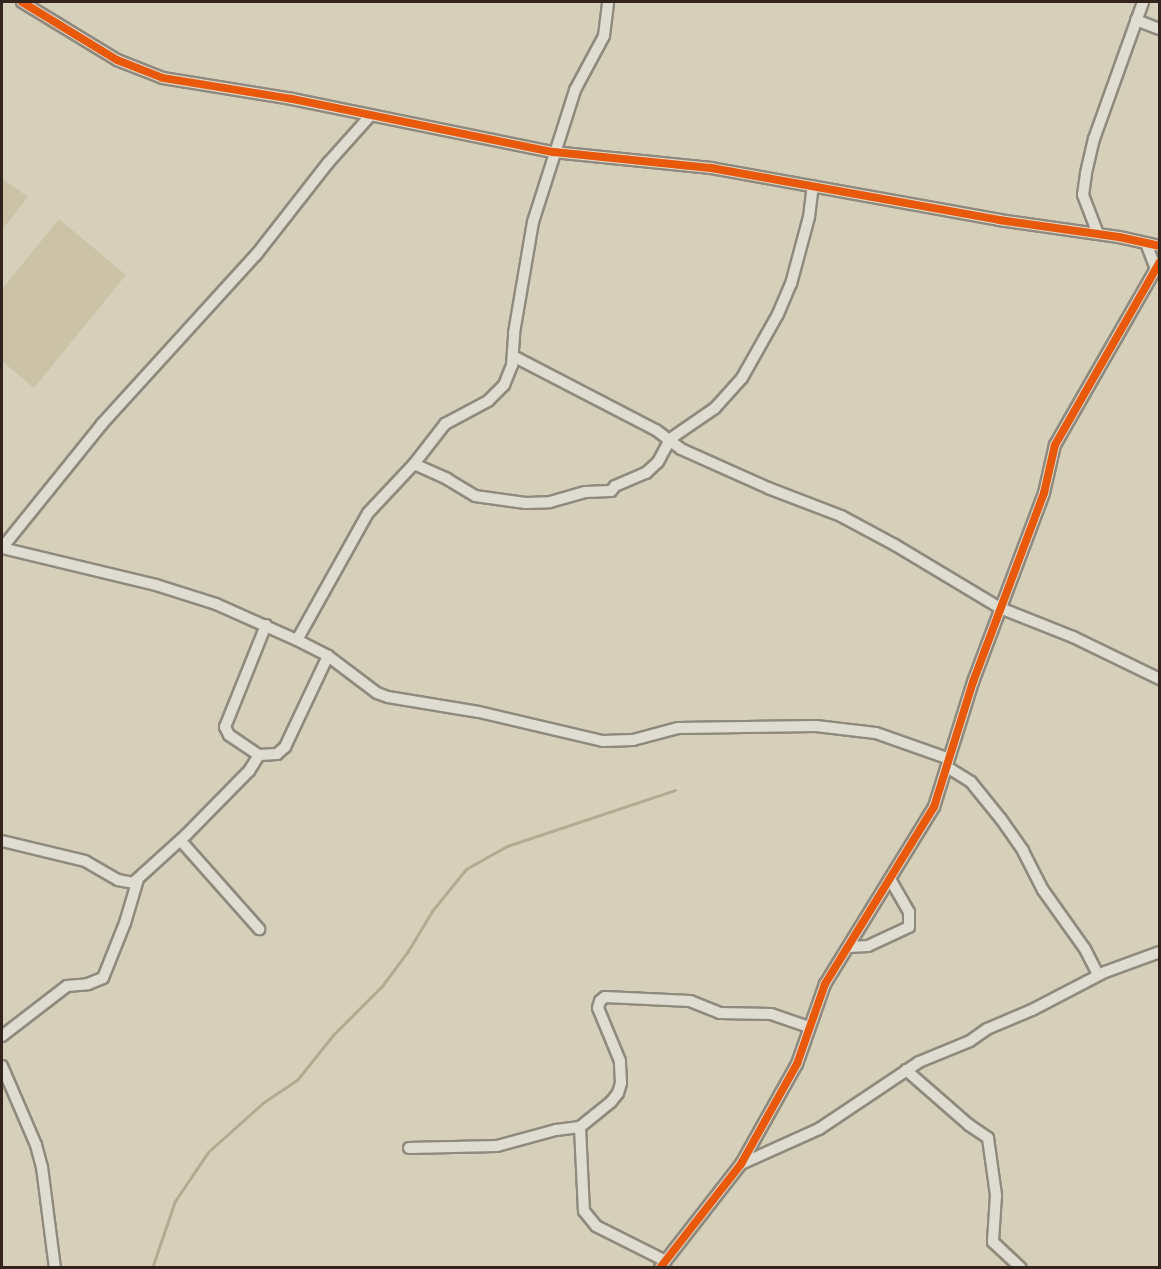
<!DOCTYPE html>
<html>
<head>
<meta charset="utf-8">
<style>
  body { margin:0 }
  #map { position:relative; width:1161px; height:1269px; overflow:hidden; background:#d6d0bb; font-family:"Gentium Book Plus",serif }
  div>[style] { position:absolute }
  .green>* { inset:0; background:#ccc3a7 }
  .stream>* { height:3px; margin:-1.5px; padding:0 1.5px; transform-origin:1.5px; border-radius:1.5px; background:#b4aa90 }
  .roads { filter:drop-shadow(2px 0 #8f8a7d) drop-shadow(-2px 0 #8f8a7d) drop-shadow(0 2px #8f8a7d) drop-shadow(0 -2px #8f8a7d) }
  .street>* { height:10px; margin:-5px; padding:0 5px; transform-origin:5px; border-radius:5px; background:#dfdcd2 }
  .cycleway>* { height:8px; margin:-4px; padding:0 4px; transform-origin:4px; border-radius:4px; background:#e8590c }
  span { translate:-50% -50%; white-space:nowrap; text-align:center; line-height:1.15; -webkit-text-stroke:4.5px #ece4cb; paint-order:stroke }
  .frame { position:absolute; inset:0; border:3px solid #32241d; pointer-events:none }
</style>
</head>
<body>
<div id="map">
  <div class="green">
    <i style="clip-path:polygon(2px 178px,28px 197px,2px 230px)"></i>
    <i style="clip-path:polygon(59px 219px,126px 275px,34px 388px,2px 361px,2px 289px)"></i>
  </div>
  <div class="stream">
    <i style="left:152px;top:1268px;width:71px;rotate:-71.1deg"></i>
    <i style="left:175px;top:1201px;width:59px;rotate:-56deg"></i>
    <i style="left:208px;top:1152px;width:75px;rotate:-41.8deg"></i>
    <i style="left:264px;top:1102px;width:40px;rotate:-34deg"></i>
    <i style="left:297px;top:1080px;width:58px;rotate:-51.3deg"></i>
    <i style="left:333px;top:1035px;width:69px;rotate:-45deg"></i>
    <i style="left:382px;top:986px;width:44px;rotate:-53.4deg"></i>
    <i style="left:408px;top:951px;width:47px;rotate:-59deg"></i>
    <i style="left:432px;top:911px;width:54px;rotate:-51deg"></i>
    <i style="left:466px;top:869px;width:47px;rotate:-29.3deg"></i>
    <i style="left:507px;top:846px;width:177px;rotate:-18.4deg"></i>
  </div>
  <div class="roads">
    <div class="street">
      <i style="left:22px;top:2px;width:111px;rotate:31.4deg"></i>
      <i style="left:117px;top:60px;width:49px;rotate:21.4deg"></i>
      <i style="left:163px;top:78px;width:131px;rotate:9.2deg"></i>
      <i style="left:292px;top:99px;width:266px;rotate:11.5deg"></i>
      <i style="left:553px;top:152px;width:159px;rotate:5.8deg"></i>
      <i style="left:711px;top:168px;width:293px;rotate:10.2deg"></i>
      <i style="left:999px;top:220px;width:121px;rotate:8.1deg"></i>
      <i style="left:1119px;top:237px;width:42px;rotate:12.4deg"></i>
      <i style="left:1136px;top:20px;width:26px;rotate:21deg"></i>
      <i style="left:1098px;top:234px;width:42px;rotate:-111deg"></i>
      <i style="left:1083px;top:195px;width:22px;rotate:-82deg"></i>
      <i style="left:1086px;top:173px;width:35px;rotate:-77deg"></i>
      <i style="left:1094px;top:139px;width:145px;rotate:-70.3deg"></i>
      <i style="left:1146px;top:243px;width:25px;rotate:69deg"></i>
      <i style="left:513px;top:356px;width:161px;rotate:27.4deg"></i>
      <i style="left:656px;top:430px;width:31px;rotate:37deg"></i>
      <i style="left:681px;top:449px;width:95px;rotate:24.1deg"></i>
      <i style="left:768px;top:488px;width:78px;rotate:21deg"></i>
      <i style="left:841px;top:516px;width:61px;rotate:28.2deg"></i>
      <i style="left:895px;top:545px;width:122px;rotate:31deg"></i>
      <i style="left:1000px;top:608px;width:79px;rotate:21.7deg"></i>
      <i style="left:1073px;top:637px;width:97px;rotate:25.8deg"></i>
      <i style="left:414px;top:464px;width:36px;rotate:24deg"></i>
      <i style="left:447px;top:479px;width:33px;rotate:31deg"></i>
      <i style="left:475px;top:496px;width:51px;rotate:7.8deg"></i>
      <i style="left:526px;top:503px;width:24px;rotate:-2deg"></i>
      <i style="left:550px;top:502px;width:36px;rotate:-16deg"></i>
      <i style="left:585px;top:492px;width:26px;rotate:-2deg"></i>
      <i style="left:611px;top:491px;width:6px;rotate:-51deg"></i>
      <i style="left:615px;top:486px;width:34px;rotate:-23deg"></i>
      <i style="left:646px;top:473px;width:16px;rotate:-43deg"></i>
      <i style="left:658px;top:462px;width:26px;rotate:-62deg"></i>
      <i style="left:670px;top:439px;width:55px;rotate:-34.6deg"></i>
      <i style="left:715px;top:408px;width:40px;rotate:-48deg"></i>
      <i style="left:742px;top:378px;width:73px;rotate:-60.6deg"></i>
      <i style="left:778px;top:314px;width:33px;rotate:-67deg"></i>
      <i style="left:791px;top:284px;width:69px;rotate:-75deg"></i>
      <i style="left:809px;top:217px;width:31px;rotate:-83deg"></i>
      <i style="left:2px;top:548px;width:158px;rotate:13.5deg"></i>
      <i style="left:156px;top:585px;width:63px;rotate:17.6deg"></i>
      <i style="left:216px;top:604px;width:89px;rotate:24deg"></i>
      <i style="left:297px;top:640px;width:35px;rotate:27deg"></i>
      <i style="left:328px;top:656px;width:61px;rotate:37.1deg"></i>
      <i style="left:377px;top:693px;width:12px;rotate:20deg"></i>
      <i style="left:388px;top:697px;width:92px;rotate:9.4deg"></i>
      <i style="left:479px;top:712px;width:127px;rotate:13.2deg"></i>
      <i style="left:603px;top:741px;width:30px;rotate:-2deg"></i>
      <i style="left:633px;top:740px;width:47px;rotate:-14.9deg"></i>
      <i style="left:678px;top:728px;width:138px;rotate:-0.8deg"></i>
      <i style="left:816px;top:726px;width:60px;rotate:6.7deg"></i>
      <i style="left:876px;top:733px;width:75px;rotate:19.4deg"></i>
      <i style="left:2px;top:548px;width:159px;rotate:-51.1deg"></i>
      <i style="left:102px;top:424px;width:229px;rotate:-47.7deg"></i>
      <i style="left:256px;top:255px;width:117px;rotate:-52deg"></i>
      <i style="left:328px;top:163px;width:63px;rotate:-48.2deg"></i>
      <i style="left:266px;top:625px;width:110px;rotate:111.9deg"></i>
      <i style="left:225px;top:727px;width:9px;rotate:63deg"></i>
      <i style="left:229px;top:735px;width:36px;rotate:34deg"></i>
      <i style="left:259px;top:755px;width:18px;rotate:-3deg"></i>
      <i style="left:277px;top:754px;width:11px;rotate:-41deg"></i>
      <i style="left:285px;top:747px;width:101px;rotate:-64.7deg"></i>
      <i style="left:297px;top:640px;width:145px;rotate:-60.8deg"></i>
      <i style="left:368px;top:513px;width:67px;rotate:-46.8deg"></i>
      <i style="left:414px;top:464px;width:51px;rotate:-52.2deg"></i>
      <i style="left:445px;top:424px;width:49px;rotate:-28.1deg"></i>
      <i style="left:488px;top:401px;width:23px;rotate:-45deg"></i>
      <i style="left:504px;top:385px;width:22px;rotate:-68deg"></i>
      <i style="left:512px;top:365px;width:32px;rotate:-86deg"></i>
      <i style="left:514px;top:333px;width:113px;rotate:-80.3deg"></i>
      <i style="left:533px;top:222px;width:139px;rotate:-72.3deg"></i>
      <i style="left:575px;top:90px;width:61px;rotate:-61.8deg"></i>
      <i style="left:604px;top:36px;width:34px;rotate:-83deg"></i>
      <i style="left:947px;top:767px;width:28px;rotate:32deg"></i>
      <i style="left:971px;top:782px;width:48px;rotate:51deg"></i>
      <i style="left:1001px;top:819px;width:39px;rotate:55deg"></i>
      <i style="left:1023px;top:851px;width:44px;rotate:62.9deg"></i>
      <i style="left:1043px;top:890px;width:72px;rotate:54.6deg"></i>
      <i style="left:1085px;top:949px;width:29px;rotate:63deg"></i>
      <i style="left:2px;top:841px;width:85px;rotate:13.5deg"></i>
      <i style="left:85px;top:861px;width:38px;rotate:30deg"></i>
      <i style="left:118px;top:880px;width:15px;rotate:11deg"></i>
      <i style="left:133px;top:883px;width:72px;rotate:-42.2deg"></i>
      <i style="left:186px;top:835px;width:90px;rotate:-45.5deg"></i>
      <i style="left:249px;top:771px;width:19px;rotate:-58deg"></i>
      <i style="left:181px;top:841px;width:118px;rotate:48.4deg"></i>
      <i style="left:849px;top:947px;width:19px;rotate:-3deg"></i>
      <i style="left:868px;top:946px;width:45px;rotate:-24.9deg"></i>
      <i style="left:909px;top:927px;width:15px;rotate:-90deg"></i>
      <i style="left:909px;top:912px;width:38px;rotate:-120deg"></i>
      <i style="left:2px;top:1036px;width:82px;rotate:-37.6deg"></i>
      <i style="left:67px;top:986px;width:21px;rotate:-5deg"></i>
      <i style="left:88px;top:984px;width:16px;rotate:-22deg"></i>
      <i style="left:103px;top:978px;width:59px;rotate:-68.2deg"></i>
      <i style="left:125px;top:923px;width:46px;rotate:-73.5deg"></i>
      <i style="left:2px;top:1066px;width:86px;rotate:66.7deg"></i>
      <i style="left:36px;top:1145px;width:23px;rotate:75deg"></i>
      <i style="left:42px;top:1167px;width:102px;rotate:82.7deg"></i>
      <i style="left:906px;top:1070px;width:84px;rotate:41.1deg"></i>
      <i style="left:969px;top:1125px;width:23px;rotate:34deg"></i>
      <i style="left:988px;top:1138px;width:58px;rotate:82deg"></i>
      <i style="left:996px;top:1195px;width:47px;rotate:93.7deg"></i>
      <i style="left:993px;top:1242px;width:38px;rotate:43deg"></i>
      <i style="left:580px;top:1127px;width:84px;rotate:87.3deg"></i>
      <i style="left:584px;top:1211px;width:19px;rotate:51deg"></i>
      <i style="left:596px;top:1226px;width:78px;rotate:26.6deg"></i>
      <i style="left:409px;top:1148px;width:88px;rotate:-1.3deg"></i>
      <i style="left:497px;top:1146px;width:61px;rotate:-15.2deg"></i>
      <i style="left:556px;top:1130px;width:24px;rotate:-7deg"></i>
      <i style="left:580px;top:1127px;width:40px;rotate:-39deg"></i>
      <i style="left:611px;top:1102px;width:11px;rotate:-52deg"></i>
      <i style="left:618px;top:1093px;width:10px;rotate:-73deg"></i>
      <i style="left:621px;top:1083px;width:22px;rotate:-93deg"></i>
      <i style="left:620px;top:1061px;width:57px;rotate:-112.5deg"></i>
      <i style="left:598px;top:1008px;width:7px;rotate:-74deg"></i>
      <i style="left:600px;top:1001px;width:6px;rotate:-39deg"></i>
      <i style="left:605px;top:997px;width:85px;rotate:2.7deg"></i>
      <i style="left:690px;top:1001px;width:32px;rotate:22deg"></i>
      <i style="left:720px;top:1013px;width:51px;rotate:1.1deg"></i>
      <i style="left:771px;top:1014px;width:40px;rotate:18.9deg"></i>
      <i style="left:741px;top:1164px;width:85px;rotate:-24.2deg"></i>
      <i style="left:819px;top:1129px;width:120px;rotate:-33.8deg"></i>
      <i style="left:919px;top:1062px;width:55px;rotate:-22.4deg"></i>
      <i style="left:970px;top:1041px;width:21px;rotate:-35deg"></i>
      <i style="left:987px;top:1029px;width:49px;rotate:-22.9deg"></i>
      <i style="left:1032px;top:1010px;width:82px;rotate:-27.5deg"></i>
      <i style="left:1105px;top:972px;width:59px;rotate:-20deg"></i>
      <i style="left:660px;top:1268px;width:132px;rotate:-52.1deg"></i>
      <i style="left:741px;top:1164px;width:115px;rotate:-60.8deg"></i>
      <i style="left:797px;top:1064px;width:85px;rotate:-70.7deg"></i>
      <i style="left:825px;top:984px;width:208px;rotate:-58.4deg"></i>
      <i style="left:934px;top:807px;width:131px;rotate:-72.7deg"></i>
      <i style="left:973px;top:682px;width:202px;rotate:-69.4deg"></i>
      <i style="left:1044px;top:493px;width:49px;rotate:-77.1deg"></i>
      <i style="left:1055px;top:445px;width:211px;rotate:-60.2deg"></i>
    </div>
  </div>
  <div class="cycleway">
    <i style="left:22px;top:2px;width:111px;rotate:31.4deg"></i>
    <i style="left:117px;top:60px;width:49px;rotate:21.4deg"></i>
    <i style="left:163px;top:78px;width:131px;rotate:9.2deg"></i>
    <i style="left:292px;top:99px;width:266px;rotate:11.5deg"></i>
    <i style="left:553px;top:152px;width:159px;rotate:5.8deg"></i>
    <i style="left:711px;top:168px;width:293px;rotate:10.2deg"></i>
    <i style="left:999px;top:220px;width:121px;rotate:8.1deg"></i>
    <i style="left:1119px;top:237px;width:42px;rotate:12.4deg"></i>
    <i style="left:660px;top:1268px;width:132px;rotate:-52.1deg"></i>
    <i style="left:741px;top:1164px;width:115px;rotate:-60.8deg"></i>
    <i style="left:797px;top:1064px;width:85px;rotate:-70.7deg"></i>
    <i style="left:825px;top:984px;width:208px;rotate:-58.4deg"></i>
    <i style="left:934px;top:807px;width:131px;rotate:-72.7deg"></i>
    <i style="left:973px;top:682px;width:202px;rotate:-69.4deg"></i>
    <i style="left:1044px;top:493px;width:49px;rotate:-77.1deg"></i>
    <i style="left:1055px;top:445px;width:211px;rotate:-60.2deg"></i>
  </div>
  <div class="frame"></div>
</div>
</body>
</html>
